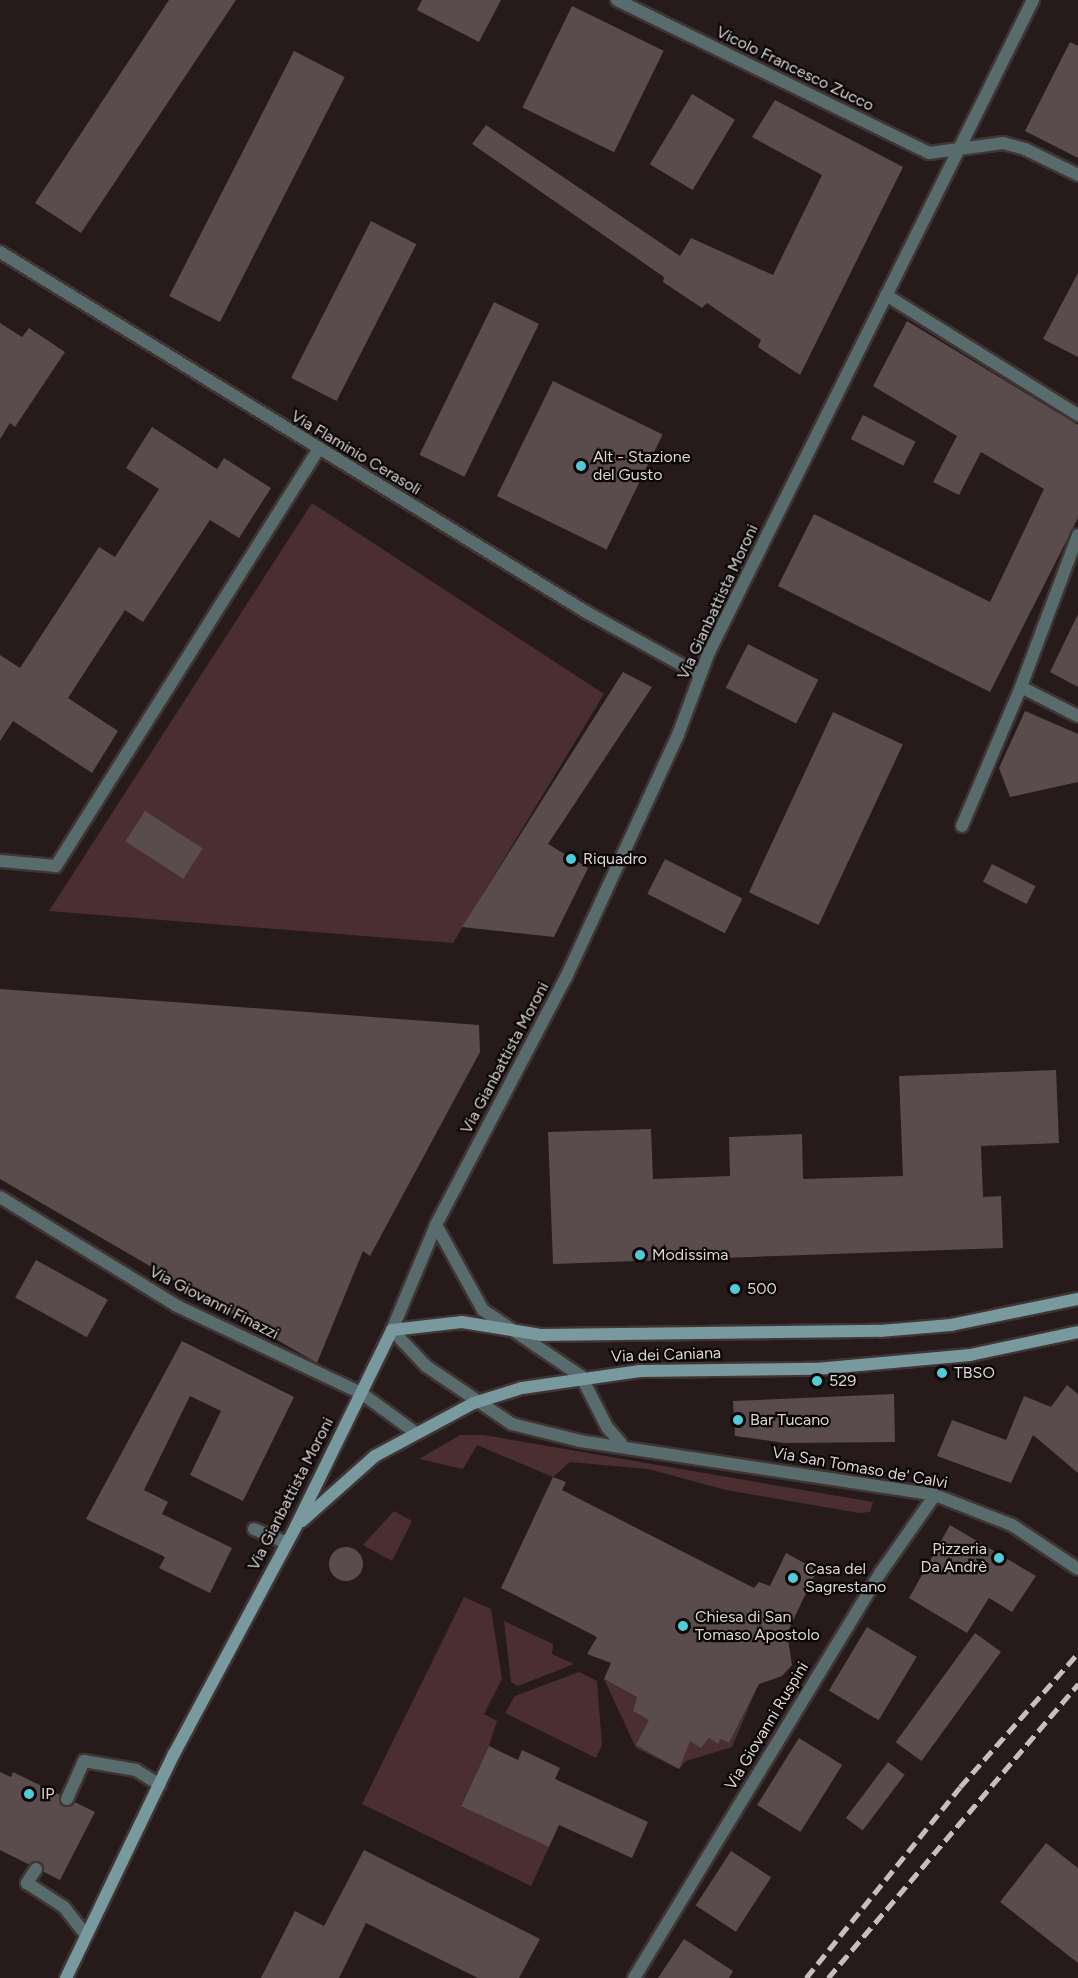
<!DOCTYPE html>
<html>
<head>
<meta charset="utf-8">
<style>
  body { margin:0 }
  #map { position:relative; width:1078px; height:1978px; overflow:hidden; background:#261a1b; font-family:Figtree,sans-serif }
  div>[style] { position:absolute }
  .green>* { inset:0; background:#4b2f30 }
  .building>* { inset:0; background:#5a4c4c; transform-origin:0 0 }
  .round { border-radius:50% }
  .roads { filter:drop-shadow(2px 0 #403435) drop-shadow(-2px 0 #403435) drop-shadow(0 2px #403435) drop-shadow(0 -2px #403435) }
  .lane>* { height:12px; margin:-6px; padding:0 6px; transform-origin:6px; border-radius:6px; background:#586c6e }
  .street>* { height:12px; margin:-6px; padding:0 6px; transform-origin:6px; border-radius:6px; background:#586c6e }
  .secondary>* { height:12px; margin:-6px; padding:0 6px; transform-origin:6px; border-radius:6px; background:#78999d }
  .rail>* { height:4.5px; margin-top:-2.25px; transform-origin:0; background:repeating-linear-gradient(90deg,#c7bfbf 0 12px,transparent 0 18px) }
  .dots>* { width:16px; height:16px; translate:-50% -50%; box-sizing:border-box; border:3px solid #0b0707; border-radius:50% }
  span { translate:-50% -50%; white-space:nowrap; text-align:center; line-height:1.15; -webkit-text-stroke:4.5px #0b0707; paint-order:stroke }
  .street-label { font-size:16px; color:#ded6d6 }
  .poi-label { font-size:16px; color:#ded6d6 }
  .left { translate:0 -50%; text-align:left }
  .right { translate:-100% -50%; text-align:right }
</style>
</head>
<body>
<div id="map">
  <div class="green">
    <i style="clip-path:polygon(312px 503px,604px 694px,453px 943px,49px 911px)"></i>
    <i style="clip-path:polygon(460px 1435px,484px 1435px,873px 1502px,870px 1512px,859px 1513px,726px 1490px,648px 1469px,570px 1462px,553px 1477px,477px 1445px,463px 1469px,419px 1459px)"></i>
    <i style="clip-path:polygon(394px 1511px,412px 1521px,392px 1561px,363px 1545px)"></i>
    <i style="clip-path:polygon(464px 1597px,491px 1609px,502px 1679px,484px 1714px,497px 1721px,489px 1746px,461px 1805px,549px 1847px,531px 1886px,362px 1804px)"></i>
    <i style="clip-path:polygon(504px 1621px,553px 1644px,552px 1654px,574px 1664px,518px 1686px,511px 1682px)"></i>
    <i style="clip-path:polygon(579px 1672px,597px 1681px,602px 1745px,596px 1758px,505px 1713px,515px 1696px)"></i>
    <i style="clip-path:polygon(604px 1679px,637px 1697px,633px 1711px,701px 1747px,709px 1738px,718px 1744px,721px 1739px,729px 1743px,756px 1690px,732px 1747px,686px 1761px,679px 1769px,636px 1748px)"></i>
  </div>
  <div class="building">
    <i style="clip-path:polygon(169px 0,236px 0,81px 233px,35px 203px)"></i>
    <i style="clip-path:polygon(422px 0,501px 0,479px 42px,417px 10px)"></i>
    <i style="left:572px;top:6px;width:102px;height:113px;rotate:26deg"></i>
    <i style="clip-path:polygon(1070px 42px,1078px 46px,1078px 158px,1025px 131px)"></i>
    <i style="left:294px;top:51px;width:57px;height:275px;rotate:27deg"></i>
    <i style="left:692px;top:94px;width:50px;height:82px;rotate:31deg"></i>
    <i style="clip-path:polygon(775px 100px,903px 167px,800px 375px,758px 347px,761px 340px,707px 303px,702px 308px,663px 282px,664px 277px,472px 144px,486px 125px,680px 256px,691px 238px,773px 275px,822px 175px,752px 137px)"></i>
    <i style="left:371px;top:221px;width:51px;height:176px;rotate:27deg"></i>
    <i style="clip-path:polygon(1078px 273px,1078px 357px,1043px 339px)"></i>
    <i style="left:494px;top:302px;width:50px;height:170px;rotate:26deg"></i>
    <i style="clip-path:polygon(907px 321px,1078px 425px,1078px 518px,990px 692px,778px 586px,814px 514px,990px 602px,1044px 489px,981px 452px,959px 495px,933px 482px,957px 436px,873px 386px)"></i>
    <i style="clip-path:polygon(0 323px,22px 337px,29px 328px,65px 352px,15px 427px,10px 423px,0 439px)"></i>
    <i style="left:553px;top:381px;width:122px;height:128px;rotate:26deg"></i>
    <i style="left:863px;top:415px;width:59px;height:27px;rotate:27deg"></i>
    <i style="clip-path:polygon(152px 427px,217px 469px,224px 458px,271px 488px,239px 538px,210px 520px,143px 622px,125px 610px,68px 698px,118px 731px,92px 773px,13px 721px,0 741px,0 655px,20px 668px,99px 547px,115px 557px,159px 489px,126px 468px)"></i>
    <i style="clip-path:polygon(1078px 614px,1078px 687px,1050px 672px)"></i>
    <i style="left:748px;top:644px;width:79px;height:49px;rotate:27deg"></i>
    <i style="clip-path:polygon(623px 672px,652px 687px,548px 844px,588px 868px,554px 937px,462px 927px)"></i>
    <i style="clip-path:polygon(1025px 711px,1078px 734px,1078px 782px,1010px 797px,999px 768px)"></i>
    <i style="left:833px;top:712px;width:77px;height:199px;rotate:25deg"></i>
    <i style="left:145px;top:811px;width:69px;height:36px;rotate:33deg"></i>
    <i style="left:665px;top:859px;width:87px;height:39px;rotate:27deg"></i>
    <i style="left:992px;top:864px;width:49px;height:20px;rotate:27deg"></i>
    <i style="clip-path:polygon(0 989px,479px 1025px,480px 1052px,370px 1256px,363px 1251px,317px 1363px,0 1179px)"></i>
    <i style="clip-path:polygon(1056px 1070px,1059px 1143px,981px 1146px,983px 1197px,1001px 1196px,1003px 1248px,553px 1264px,548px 1132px,651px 1129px,653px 1179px,730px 1176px,729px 1137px,802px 1134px,803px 1179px,903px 1176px,899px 1076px)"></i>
    <i style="left:36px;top:1260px;width:82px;height:43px;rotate:29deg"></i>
    <i style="clip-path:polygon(182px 1341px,294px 1397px,243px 1501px,190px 1475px,221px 1411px,190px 1396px,144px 1490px,168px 1502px,162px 1514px,232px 1548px,210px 1593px,159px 1568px,165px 1557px,86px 1519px)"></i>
    <i style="clip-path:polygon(1067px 1385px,1078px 1394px,1078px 1473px,1033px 1435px,1011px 1483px,937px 1456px,952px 1420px,1006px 1440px,1024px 1396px,1051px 1407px)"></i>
    <i style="clip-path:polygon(894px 1394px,895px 1442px,785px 1443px,735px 1436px,733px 1401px)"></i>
    <i style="clip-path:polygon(553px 1477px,566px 1482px,562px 1490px,754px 1588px,759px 1582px,770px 1586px,786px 1553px,817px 1570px,787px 1633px,792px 1665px,782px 1676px,759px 1684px,729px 1743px,721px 1739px,718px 1744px,709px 1738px,701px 1748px,690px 1741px,679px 1769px,636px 1745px,649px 1720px,633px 1711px,637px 1697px,604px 1679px,611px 1663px,587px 1654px,597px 1637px,501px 1588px)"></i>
    <i style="clip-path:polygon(950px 1525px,1036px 1576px,1012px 1612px,989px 1598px,967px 1633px,909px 1598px)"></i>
    <i class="round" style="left:329px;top:1547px;width:34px;height:34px"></i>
    <i style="left:867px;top:1627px;width:58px;height:74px;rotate:31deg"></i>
    <i style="left:975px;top:1633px;width:32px;height:135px;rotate:36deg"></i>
    <i style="left:799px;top:1738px;width:51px;height:79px;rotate:32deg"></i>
    <i style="clip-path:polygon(489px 1746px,518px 1760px,522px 1750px,560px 1768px,555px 1779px,648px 1822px,632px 1858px,559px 1825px,549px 1847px,461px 1806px)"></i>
    <i style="left:888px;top:1762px;width:21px;height:70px;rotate:37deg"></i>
    <i style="clip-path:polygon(0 1772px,11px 1777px,13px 1772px,95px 1812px,60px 1880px,0 1850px)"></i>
    <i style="clip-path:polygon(1046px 1843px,1078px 1868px,1078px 1963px,1000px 1902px)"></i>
    <i style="clip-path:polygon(364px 1850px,540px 1939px,519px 1978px,478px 1978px,366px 1923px,339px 1978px,261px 1978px,295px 1911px,324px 1926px)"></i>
    <i style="left:731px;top:1851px;width:48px;height:65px;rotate:33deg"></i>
    <i style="clip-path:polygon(684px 1939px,733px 1971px,729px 1978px,658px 1978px)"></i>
  </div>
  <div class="roads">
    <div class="lane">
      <i style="left:0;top:861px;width:56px;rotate:5.1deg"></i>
      <i style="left:56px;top:866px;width:492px;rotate:-57.8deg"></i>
      <i style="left:67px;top:1799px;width:42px;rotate:-65.9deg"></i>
      <i style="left:84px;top:1761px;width:53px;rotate:9.8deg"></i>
      <i style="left:136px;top:1770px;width:28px;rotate:32deg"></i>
      <i style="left:36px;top:1869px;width:17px;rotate:123deg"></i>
      <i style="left:27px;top:1883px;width:44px;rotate:33deg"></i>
      <i style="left:64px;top:1907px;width:36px;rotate:52deg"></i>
    </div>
    <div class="street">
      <i style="left:617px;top:0;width:347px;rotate:26.1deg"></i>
      <i style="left:929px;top:153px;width:75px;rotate:-7.7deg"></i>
      <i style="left:1003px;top:143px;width:23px;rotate:15deg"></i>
      <i style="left:1025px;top:149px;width:59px;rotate:26.1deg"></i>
      <i style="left:1033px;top:0;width:728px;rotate:116.42deg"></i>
      <i style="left:709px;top:652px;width:89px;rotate:110.5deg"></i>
      <i style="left:678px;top:735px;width:267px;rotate:114.8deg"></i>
      <i style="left:566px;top:977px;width:280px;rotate:117.7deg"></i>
      <i style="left:436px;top:1225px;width:114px;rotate:112.7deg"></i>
      <i style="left:392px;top:1330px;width:50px;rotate:46.6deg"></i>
      <i style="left:426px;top:1366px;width:104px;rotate:34deg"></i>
      <i style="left:512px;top:1424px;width:70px;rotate:14deg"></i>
      <i style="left:580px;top:1441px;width:359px;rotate:8.6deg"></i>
      <i style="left:935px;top:1495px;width:83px;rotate:21.3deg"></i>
      <i style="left:1012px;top:1525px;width:79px;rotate:33.7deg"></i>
      <i style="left:0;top:252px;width:688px;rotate:31.56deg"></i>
      <i style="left:586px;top:612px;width:130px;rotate:28.9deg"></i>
      <i style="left:886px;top:295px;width:226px;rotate:32deg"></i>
      <i style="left:1078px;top:535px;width:162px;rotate:110.6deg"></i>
      <i style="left:1021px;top:687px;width:64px;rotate:27deg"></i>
      <i style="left:962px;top:826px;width:151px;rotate:-67deg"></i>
      <i style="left:0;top:1197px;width:208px;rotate:31.6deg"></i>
      <i style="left:177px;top:1306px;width:204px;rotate:25.3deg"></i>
      <i style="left:361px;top:1393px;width:68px;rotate:36deg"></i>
      <i style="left:436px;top:1225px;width:97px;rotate:61.1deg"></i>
      <i style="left:483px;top:1310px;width:118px;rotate:34deg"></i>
      <i style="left:581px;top:1376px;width:57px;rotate:63deg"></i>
      <i style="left:607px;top:1427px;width:21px;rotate:49deg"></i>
      <i style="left:254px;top:1529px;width:33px;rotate:23deg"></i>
      <i style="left:634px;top:1978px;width:475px;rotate:-58.7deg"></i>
      <i style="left:881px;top:1572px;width:94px;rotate:-55deg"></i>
    </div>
    <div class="secondary">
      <i style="left:302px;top:1521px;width:98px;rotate:-41.7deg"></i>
      <i style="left:375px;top:1456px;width:112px;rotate:-28.2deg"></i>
      <i style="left:474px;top:1403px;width:50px;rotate:-17.4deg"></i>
      <i style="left:522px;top:1388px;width:119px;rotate:-8.2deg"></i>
      <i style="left:640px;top:1371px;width:176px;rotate:-0.7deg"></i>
      <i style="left:816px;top:1369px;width:155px;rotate:-5.2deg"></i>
      <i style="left:970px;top:1355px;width:110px;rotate:-12deg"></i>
      <i style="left:66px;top:1978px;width:249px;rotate:-64.3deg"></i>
      <i style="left:174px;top:1754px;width:259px;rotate:-61.8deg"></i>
      <i style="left:296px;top:1526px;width:218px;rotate:-63.9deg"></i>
      <i style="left:392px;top:1330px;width:70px;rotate:-6.5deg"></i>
      <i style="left:462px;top:1322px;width:80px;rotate:9.3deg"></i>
      <i style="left:541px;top:1335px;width:339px;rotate:-0.7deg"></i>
      <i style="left:880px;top:1331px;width:71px;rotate:-4.8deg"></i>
      <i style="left:951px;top:1325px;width:130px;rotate:-11.6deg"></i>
    </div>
  </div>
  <div class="rail">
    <i style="left:806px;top:1978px;width:245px;rotate:-51.1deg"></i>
    <i style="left:960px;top:1787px;width:179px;rotate:-48.6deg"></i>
    <i style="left:828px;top:1978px;width:386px;rotate:-49.6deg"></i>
  </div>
  <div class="dots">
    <i style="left:581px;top:466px;background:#52cbd8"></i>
    <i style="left:571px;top:859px;background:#52cbd8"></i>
    <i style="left:640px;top:1255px;background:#52cbd8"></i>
    <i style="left:735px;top:1289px;background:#52cbd8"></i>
    <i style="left:942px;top:1373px;background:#52cbd8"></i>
    <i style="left:817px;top:1381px;background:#52cbd8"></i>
    <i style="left:738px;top:1420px;background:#52cbd8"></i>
    <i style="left:999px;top:1558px;background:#52cbd8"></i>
    <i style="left:793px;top:1578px;background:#52cbd8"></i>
    <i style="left:683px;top:1626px;background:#52cbd8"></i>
    <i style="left:29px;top:1794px;background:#52cbd8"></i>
  </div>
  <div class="street-label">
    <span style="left:795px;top:69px;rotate:26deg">Vicolo Francesco Zucco</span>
    <span style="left:356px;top:453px;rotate:31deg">Via Flaminio Cerasoli</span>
    <span style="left:718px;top:602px;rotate:-65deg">Via Gianbattista Moroni</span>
    <span style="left:505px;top:1058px;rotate:-62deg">Via Gianbattista Moroni</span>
    <span style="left:214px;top:1303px;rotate:27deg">Via Giovanni Finazzi</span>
    <span style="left:666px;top:1355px;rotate:-2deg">Via dei Caniana</span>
    <span style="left:860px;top:1468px;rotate:10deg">Via San Tomaso de' Calvi</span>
    <span style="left:291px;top:1494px;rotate:-63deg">Via Gianbattista Moroni</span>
    <span style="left:767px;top:1726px;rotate:-59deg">Via Giovanni Ruspini</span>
  </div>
  <div class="poi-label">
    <span class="left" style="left:593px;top:466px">Alt - Stazione<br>del Gusto</span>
    <span class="left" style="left:583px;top:859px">Riquadro</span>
    <span class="left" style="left:652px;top:1255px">Modissima</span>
    <span class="left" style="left:747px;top:1289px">500</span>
    <span class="left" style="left:954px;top:1373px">TBSO</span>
    <span class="left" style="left:829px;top:1381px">529</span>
    <span class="left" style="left:750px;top:1420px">Bar Tucano</span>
    <span class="right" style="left:987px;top:1558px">Pizzeria<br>Da Andrè</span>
    <span class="left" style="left:805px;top:1578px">Casa del<br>Sagrestano</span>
    <span class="left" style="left:695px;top:1626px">Chiesa di San<br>Tomaso Apostolo</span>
    <span class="left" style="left:41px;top:1794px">IP</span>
  </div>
</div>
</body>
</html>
